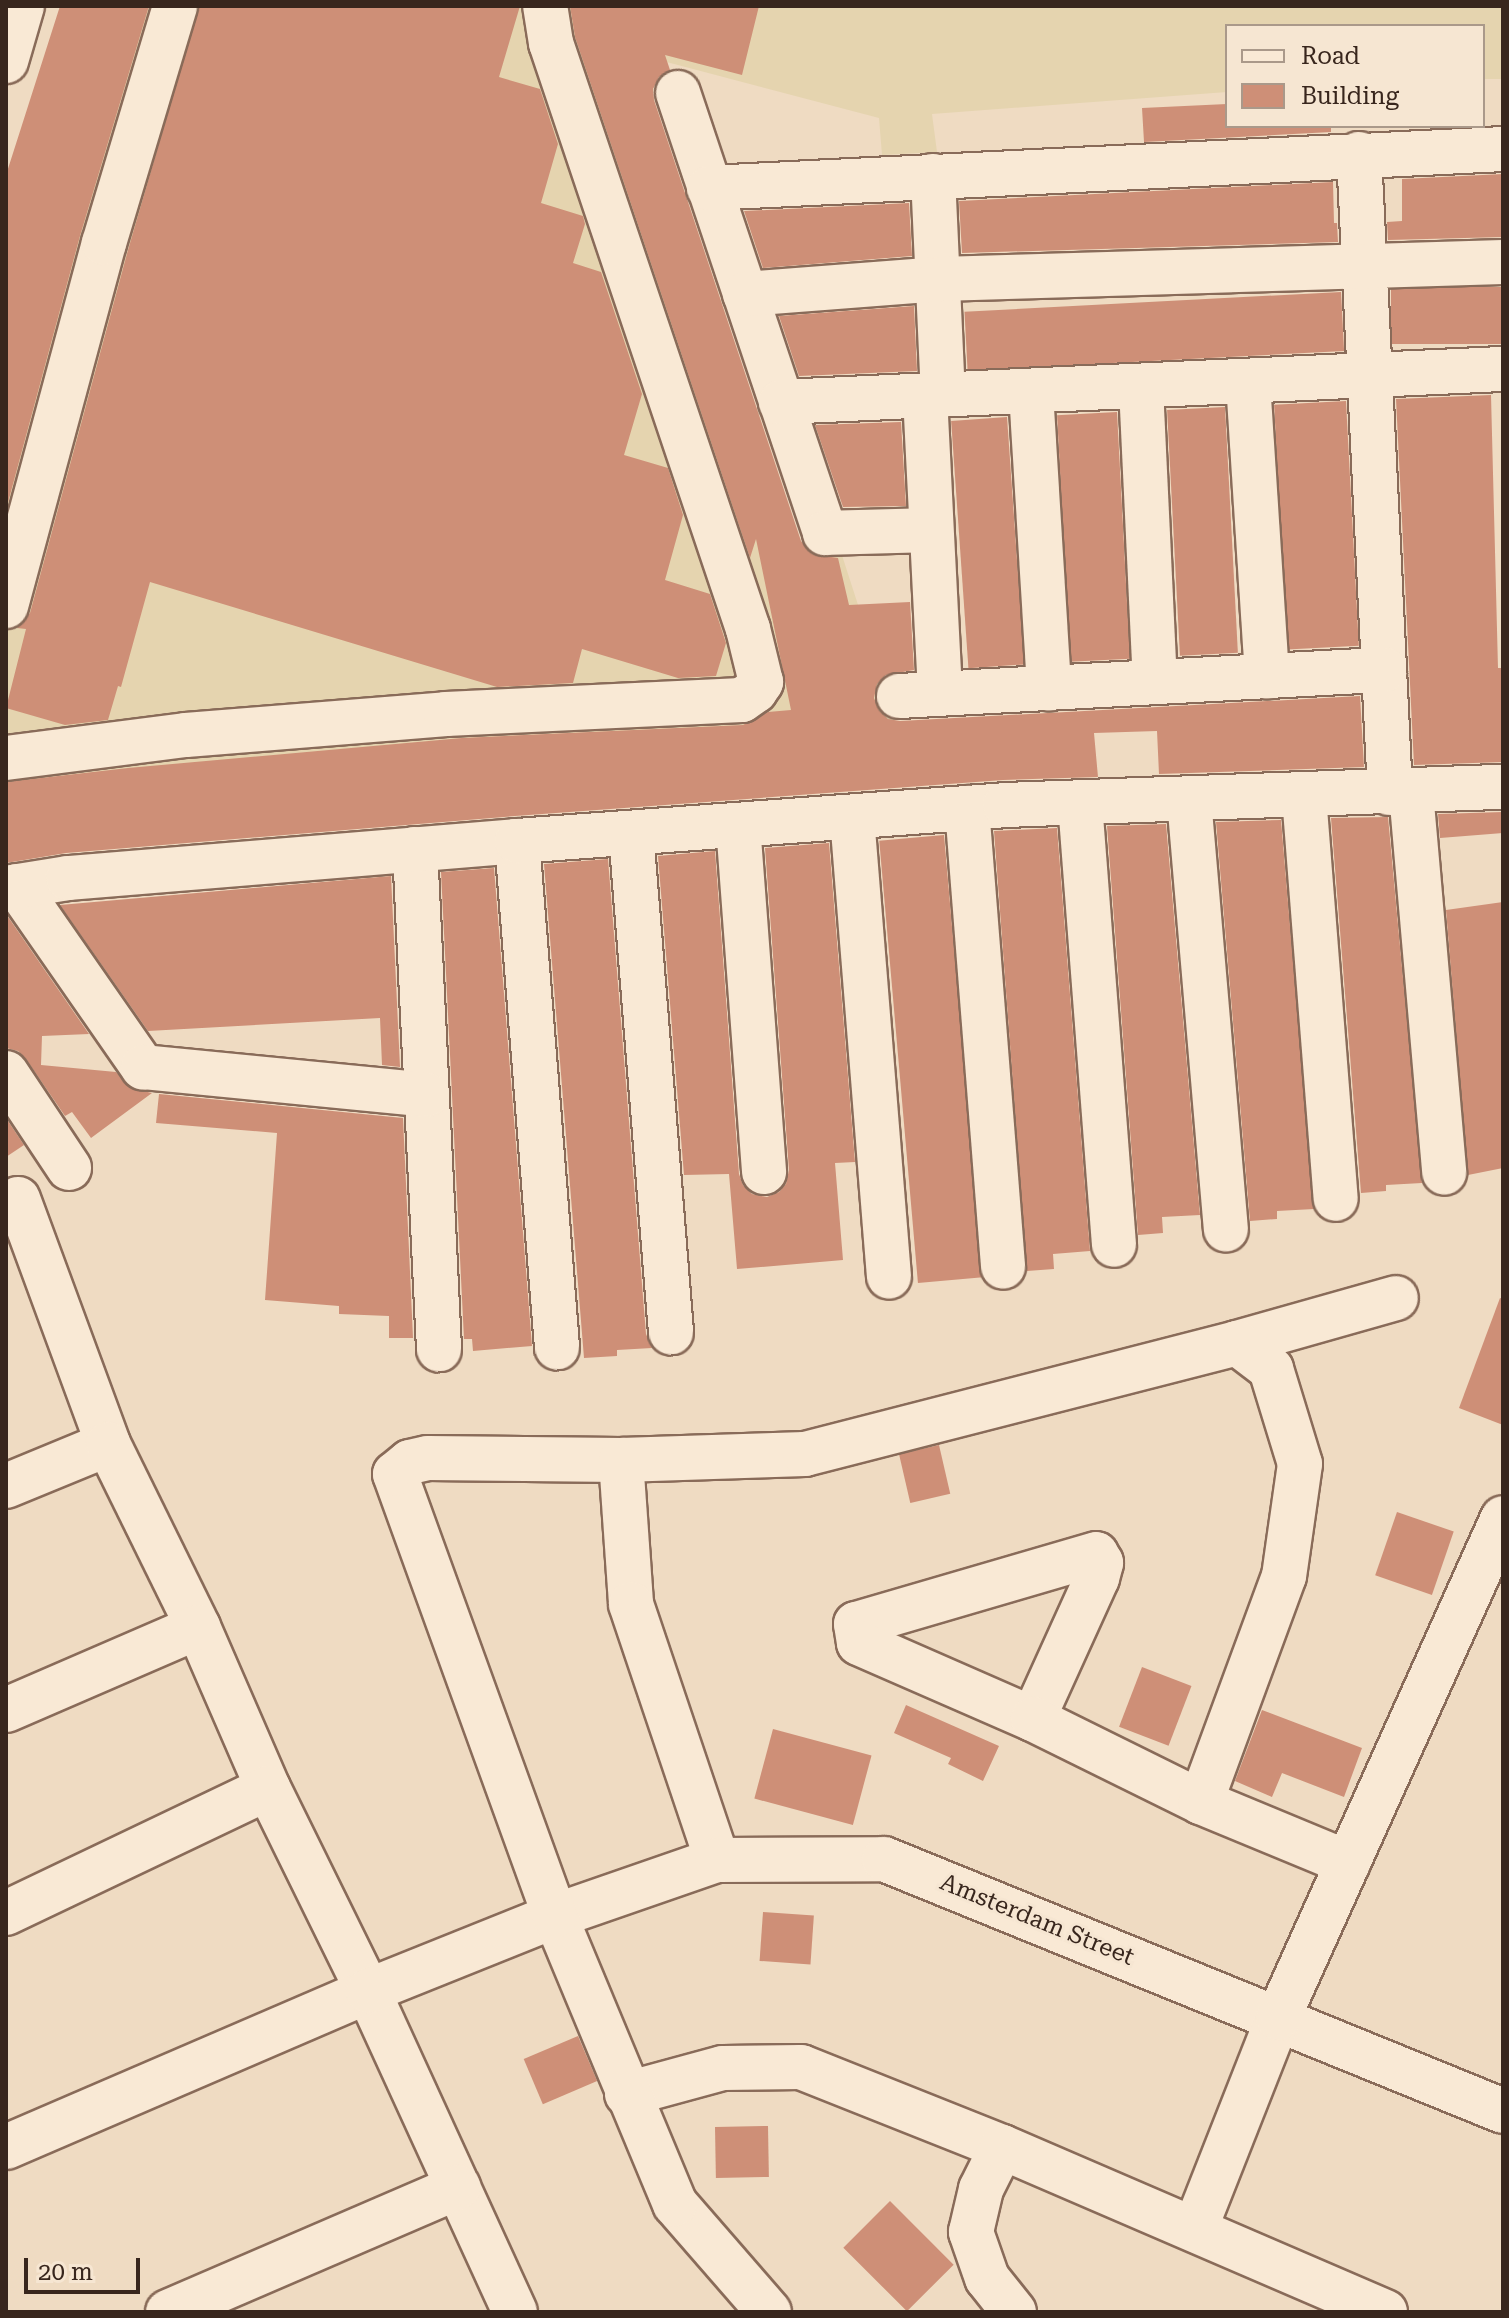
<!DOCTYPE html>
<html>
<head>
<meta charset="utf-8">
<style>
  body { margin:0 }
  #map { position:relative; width:1509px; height:2318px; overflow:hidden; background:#efdbc2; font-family:"Roboto Serif",serif }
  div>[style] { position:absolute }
  .farmland>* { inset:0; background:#e5d4af }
  .building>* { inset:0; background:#ce8f77; transform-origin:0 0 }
  .roads { filter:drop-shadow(2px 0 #896b59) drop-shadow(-2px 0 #896b59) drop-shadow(0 2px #896b59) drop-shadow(0 -2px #896b59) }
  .minor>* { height:44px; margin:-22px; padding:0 22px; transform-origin:22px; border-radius:22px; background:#f9e9d5 }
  span { translate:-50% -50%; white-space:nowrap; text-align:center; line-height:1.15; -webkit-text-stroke:6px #f6e6d2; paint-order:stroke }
  .street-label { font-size:24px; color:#38261d }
  .frame { position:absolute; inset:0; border:8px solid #38261d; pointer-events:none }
  .legend { position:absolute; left:1225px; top:24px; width:260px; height:104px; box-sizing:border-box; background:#f6e6d2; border:2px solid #aa998a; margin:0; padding:10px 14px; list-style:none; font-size:24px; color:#38261d }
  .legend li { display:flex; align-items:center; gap:16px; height:40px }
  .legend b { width:40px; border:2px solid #aa998a }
  .scale { position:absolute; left:24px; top:2258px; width:116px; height:36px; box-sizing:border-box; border:4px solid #38261d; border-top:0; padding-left:10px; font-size:24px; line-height:28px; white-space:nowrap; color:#38261d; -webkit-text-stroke:6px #f6e6d2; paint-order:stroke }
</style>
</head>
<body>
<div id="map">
  <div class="farmland">
    <i style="clip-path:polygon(94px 6px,1503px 6px,1503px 79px,1483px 79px,1483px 26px,1227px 26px,1227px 92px,932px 114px,937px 152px,882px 155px,879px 118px,659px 60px,609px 58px,776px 547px,839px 546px,901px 738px,6px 820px,6px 314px)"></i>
  </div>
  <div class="building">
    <i style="clip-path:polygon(60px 6px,149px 6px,80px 236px,6px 510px,6px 175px)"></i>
    <i style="clip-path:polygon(199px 6px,520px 6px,499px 77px,540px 89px,558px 144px,541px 203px,583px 216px,585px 224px,573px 263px,601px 272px,642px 394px,624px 455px,668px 468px,683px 515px,665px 580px,710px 594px,726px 643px,716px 676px,678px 678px,582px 649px,573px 683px,497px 687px,150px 582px,121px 687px,118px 686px,108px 720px,65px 725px,6px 708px,26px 629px,17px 628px,30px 613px,128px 250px)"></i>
    <i style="clip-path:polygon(570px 6px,759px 6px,742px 75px,665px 55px,670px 70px,659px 77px,653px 89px,654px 100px,801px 541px,812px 554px,838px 558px,849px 605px,910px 602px,914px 670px,886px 675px,877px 684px,874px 698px,879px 710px,888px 719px,900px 721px,1360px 696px,1364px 767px,1159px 774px,1157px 731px,1094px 733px,1098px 777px,1003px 780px,515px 816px,66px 853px,6px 863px,6px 782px,128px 768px,462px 738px,743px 725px,768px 712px,791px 710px,756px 539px,750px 558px,575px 37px)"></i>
    <i style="clip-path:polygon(1227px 104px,1227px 126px,1331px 126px,1331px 132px,1144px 142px,1142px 108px)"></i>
    <i style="clip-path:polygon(1503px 174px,1503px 237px,1388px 240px,1387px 222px,1402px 221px,1402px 179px)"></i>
    <i style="clip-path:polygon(1333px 182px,1334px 223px,1337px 223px,1338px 242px,962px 253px,959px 201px)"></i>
    <i style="clip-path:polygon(909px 203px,912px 256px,763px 268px,744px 211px)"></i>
    <i style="left:1503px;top:287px;width:57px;height:112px;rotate:90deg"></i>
    <i style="left:1341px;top:292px;width:59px;height:377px;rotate:87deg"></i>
    <i style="clip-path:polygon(914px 306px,917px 371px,799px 376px,779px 316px)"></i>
    <i style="clip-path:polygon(1491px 395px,1498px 668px,1503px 668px,1503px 762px,1414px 765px,1396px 399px)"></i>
    <i style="left:1346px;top:401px;width:245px;height:72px;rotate:87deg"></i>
    <i style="left:1225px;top:407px;width:246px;height:58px;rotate:87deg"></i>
    <i style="left:1117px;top:412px;width:247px;height:60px;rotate:87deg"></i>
    <i style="left:1007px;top:417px;width:248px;height:56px;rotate:86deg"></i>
    <i style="clip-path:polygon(901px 422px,906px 506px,843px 507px,815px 425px)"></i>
    <i style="clip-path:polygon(1503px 812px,1503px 833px,1440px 838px,1438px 814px)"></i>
    <i style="clip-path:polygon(1388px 817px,1422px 1183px,1386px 1185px,1386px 1191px,1361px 1193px,1331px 818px)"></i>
    <i style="clip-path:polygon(1281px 820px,1314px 1209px,1277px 1211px,1277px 1219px,1250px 1221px,1216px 822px)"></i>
    <i style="clip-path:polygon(1166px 824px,1200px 1215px,1162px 1217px,1163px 1233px,1138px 1235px,1107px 826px)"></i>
    <i style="clip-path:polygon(1057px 828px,1090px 1251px,1053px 1254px,1054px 1269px,1027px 1271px,994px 831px)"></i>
    <i style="left:944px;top:835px;width:444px;height:65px;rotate:85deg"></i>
    <i style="clip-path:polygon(829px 843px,855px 1162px,835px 1163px,843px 1260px,737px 1269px,729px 1174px,684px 1175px,658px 856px,715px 851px,739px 1174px,743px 1185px,752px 1194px,767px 1197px,779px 1192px,786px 1184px,789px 1170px,765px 848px)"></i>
    <i style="clip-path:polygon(608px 859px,646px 1334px,652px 1348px,617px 1350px,617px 1356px,584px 1358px,544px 864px)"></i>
    <i style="clip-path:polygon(494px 868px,532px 1346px,473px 1351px,472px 1339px,464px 1339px,441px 872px)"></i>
    <i style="clip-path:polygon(391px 876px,400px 1067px,382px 1065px,380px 1018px,148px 1031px,60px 905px)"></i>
    <i style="clip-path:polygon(1503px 902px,1503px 1168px,1468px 1175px,1446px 910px)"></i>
    <i style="clip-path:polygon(6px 914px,89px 1034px,42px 1036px,41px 1065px,116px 1072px,130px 1088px,152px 1093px,91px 1138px,72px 1112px,65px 1116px,26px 1059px,18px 1051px,6px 1048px)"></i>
    <i style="clip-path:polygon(159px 1094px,403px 1118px,413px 1338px,389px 1338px,389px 1316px,339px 1314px,339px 1306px,265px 1300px,277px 1133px,156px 1123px)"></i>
    <i style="clip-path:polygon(6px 1118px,24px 1145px,6px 1157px)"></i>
    <i style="clip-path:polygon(1500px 1298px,1503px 1299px,1503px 1425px,1459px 1408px)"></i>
    <i style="left:939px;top:1445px;width:50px;height:41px;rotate:77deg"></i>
    <i style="left:1397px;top:1512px;width:60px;height:67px;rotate:19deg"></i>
    <i style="left:1142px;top:1667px;width:53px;height:64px;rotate:21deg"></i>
    <i style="clip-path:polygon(906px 1705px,999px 1746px,983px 1781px,948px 1764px,951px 1758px,894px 1733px)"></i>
    <i style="clip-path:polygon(1262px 1710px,1362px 1748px,1344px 1797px,1282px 1773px,1272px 1797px,1235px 1781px)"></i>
    <i style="left:773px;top:1729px;width:102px;height:72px;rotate:15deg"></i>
    <i style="left:763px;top:1912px;width:51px;height:49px;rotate:4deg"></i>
    <i style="left:578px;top:2036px;width:49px;height:59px;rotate:67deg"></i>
    <i style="left:768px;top:2126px;width:51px;height:53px;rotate:89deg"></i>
    <i style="left:890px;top:2201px;width:90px;height:66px;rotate:45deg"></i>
  </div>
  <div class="roads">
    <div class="minor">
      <i style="left:6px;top:61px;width:57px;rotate:-73.8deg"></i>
      <i style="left:678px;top:93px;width:464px;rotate:71.5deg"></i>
      <i style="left:825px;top:533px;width:105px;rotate:-1.6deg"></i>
      <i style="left:1359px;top:154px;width:640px;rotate:87.22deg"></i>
      <i style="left:933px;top:176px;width:219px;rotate:87.4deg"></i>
      <i style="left:709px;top:188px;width:795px;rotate:-2.81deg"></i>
      <i style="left:745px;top:294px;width:196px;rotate:-4.4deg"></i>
      <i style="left:940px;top:279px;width:563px;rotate:-1.73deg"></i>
      <i style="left:1248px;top:382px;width:295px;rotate:86.3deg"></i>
      <i style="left:1141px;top:387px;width:295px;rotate:87.3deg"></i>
      <i style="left:1031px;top:392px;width:297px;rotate:86.5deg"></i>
      <i style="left:925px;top:396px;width:297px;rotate:87.1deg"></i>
      <i style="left:781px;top:402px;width:723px;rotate:-2.62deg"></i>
      <i style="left:6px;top:606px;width:376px;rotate:-74.9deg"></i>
      <i style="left:104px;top:243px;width:247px;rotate:-73.3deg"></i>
      <i style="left:899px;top:696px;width:486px;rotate:-3.1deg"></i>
      <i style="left:6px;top:758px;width:181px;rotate:-7.3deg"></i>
      <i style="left:186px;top:735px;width:261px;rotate:-4.6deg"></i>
      <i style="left:446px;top:714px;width:296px;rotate:-2.7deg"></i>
      <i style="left:742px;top:700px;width:16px;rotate:-35deg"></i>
      <i style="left:755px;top:691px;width:11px;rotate:-56deg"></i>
      <i style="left:761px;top:682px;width:55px;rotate:-103.8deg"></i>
      <i style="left:748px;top:629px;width:618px;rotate:-108.58deg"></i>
      <i style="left:551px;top:43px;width:37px;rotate:-99deg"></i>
      <i style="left:1411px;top:792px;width:382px;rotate:85deg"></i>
      <i style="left:1304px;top:796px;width:404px;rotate:85.5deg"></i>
      <i style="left:1189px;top:799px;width:432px;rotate:85.1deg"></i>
      <i style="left:1080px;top:803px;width:443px;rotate:85.6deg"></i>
      <i style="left:967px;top:808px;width:460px;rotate:85.5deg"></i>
      <i style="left:852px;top:817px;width:461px;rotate:85.4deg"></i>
      <i style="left:738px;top:825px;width:348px;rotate:85.7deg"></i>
      <i style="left:631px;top:833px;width:501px;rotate:85.42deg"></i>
      <i style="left:517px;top:841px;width:508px;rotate:85.48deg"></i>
      <i style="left:415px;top:849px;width:501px;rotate:87.25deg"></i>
      <i style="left:17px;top:886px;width:221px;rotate:55.2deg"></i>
      <i style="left:143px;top:1067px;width:285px;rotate:5.6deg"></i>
      <i style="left:6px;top:888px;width:63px;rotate:-9.2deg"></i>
      <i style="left:68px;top:878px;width:451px;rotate:-4.7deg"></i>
      <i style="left:517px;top:841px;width:489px;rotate:-4.2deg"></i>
      <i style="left:1005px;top:805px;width:498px;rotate:-2.1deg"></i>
      <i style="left:6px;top:1073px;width:114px;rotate:56.4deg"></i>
      <i style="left:18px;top:1199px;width:261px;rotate:69.8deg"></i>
      <i style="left:1237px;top:1343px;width:165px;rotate:-15.8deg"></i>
      <i style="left:621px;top:1460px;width:144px;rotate:86deg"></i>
      <i style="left:631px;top:1604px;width:270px;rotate:71.4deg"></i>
      <i style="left:6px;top:1486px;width:110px;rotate:-22.4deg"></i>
      <i style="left:108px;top:1444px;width:204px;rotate:63.8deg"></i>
      <i style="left:198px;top:1627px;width:176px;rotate:66.5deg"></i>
      <i style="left:268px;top:1788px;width:226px;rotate:63.8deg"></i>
      <i style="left:368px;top:1991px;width:353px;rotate:65.4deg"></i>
      <i style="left:6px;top:1710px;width:209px;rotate:-23.4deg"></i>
      <i style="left:1033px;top:1719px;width:155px;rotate:-65.6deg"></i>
      <i style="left:1097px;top:1578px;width:16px;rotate:-75deg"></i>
      <i style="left:1101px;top:1563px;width:10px;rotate:-119deg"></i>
      <i style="left:1096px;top:1554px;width:250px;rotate:163.7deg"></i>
      <i style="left:856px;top:1624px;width:19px;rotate:81deg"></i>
      <i style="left:859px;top:1643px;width:190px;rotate:23.6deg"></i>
      <i style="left:1033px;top:1719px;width:187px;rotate:26.3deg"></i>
      <i style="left:1201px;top:1802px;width:159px;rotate:22.5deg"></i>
      <i style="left:6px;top:1913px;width:290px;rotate:-25.5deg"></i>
      <i style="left:627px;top:2094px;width:99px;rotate:-15.2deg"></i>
      <i style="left:723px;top:2068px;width:78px;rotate:-0.7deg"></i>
      <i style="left:801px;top:2067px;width:216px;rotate:21.7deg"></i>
      <i style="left:6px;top:2147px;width:394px;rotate:-23.3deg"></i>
      <i style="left:368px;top:1991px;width:201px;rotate:-21.9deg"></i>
      <i style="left:555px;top:1916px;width:171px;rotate:-19.1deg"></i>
      <i style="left:717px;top:1860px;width:167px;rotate:-0.3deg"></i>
      <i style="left:884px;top:1859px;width:668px;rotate:22.15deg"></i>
      <i style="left:1195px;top:2229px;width:227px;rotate:-68.5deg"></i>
      <i style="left:1278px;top:2018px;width:548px;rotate:-65.77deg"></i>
      <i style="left:168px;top:2312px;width:316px;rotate:-23.3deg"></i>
      <i style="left:769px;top:2312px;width:143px;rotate:-131deg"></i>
      <i style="left:675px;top:2204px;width:312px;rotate:-112.6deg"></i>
      <i style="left:555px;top:1916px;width:470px;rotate:-109.9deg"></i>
      <i style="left:395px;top:1474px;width:19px;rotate:-39deg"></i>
      <i style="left:410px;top:1462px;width:18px;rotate:-13deg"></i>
      <i style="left:428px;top:1458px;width:193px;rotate:0.6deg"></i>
      <i style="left:621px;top:1460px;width:184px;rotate:-1.9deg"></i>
      <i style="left:805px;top:1454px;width:446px;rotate:-14.4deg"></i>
      <i style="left:1237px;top:1343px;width:43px;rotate:37.4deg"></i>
      <i style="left:1271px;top:1369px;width:99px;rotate:73deg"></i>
      <i style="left:1300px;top:1464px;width:113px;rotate:98.1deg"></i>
      <i style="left:1284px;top:1576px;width:241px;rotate:110.2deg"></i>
      <i style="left:1014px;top:2312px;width:43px;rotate:-128.5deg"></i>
      <i style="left:987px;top:2278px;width:49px;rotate:-109.2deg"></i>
      <i style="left:971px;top:2232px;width:44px;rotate:-76.9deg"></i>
      <i style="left:981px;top:2189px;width:47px;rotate:-63.4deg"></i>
      <i style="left:1002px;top:2147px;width:417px;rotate:23.3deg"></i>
    </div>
  </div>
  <div class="street-label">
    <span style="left:1037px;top:1920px;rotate:22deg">Amsterdam Street</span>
  </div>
  <div class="frame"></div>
  <ul class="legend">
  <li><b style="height:10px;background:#f9e9d5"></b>Road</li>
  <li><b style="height:22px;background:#ce8f77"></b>Building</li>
  </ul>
  <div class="scale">20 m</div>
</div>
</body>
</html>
